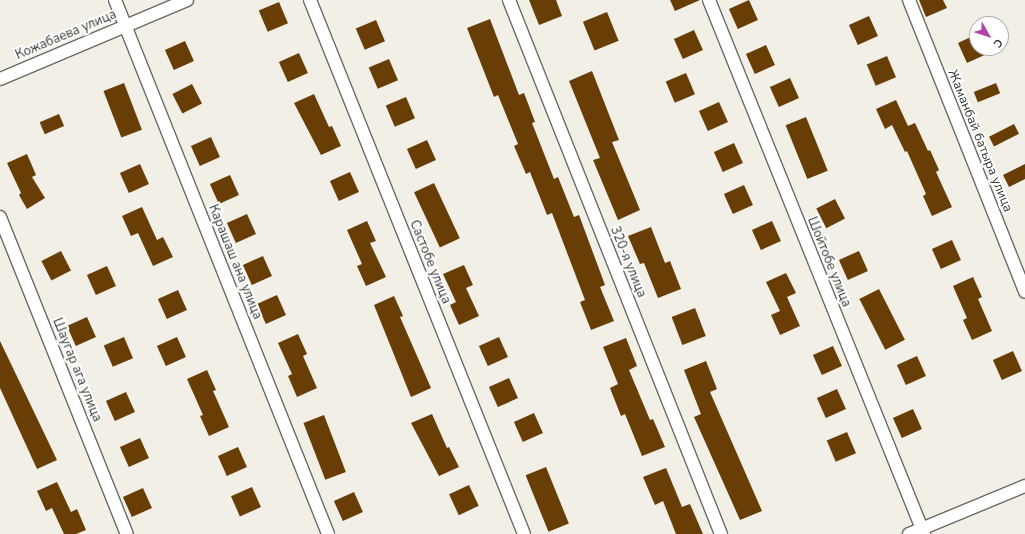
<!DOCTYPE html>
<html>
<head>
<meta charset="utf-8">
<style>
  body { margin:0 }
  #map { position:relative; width:1025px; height:534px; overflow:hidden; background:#f2efe7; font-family:"Nunito Sans",sans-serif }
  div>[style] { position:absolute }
  .building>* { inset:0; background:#693d06; transform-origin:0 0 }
  .roads { filter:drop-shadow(1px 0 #6c6a63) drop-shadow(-1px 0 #6c6a63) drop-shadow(0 1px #6c6a63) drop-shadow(0 -1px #6c6a63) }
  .street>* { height:12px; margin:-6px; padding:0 6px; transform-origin:6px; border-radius:6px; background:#fff }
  span { translate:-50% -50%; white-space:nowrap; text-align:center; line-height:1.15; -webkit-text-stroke:4px #fff; paint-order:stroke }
  .street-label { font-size:13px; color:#363532 }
  .north { position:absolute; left:969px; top:16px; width:40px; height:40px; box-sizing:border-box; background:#fff; border:1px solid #afaead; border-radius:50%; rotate:129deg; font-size:11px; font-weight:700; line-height:16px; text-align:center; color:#363532 }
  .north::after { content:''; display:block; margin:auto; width:14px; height:18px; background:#b047a8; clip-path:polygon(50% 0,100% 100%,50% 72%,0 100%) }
</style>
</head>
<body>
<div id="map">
  <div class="building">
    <i style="clip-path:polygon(529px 0,556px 0,562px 16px,539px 25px)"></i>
    <i style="clip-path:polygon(670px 0,700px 0,675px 11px)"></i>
    <i style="left:749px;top:0;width:22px;height:22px;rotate:66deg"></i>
    <i style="clip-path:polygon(919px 0,943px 0,947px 8px,926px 17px)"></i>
    <i style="left:279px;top:2px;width:23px;height:22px;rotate:67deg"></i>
    <i style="left:607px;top:12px;width:31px;height:26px;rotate:68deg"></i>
    <i style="left:869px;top:16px;width:22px;height:22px;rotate:66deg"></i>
    <i style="clip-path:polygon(490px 19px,519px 95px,524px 93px,535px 122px,532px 123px,554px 179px,558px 177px,574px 217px,579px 215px,605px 285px,600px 287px,614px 321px,591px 330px,580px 302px,585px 300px,552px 213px,547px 215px,530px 172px,526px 174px,514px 146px,518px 144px,498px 95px,494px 97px,467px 28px)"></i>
    <i style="left:376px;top:20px;width:23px;height:22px;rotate:67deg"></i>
    <i style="left:694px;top:30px;width:22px;height:22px;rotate:66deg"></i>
    <i style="clip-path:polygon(977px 34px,977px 48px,1000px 48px,967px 63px,958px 43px)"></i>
    <i style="left:185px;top:41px;width:22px;height:22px;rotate:66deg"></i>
    <i style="left:766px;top:45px;width:22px;height:22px;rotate:66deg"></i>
    <i style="left:299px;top:53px;width:22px;height:22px;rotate:66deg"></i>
    <i style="left:887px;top:56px;width:23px;height:22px;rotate:67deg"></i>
    <i style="left:389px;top:59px;width:23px;height:22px;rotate:67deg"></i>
    <i style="clip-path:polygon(592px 71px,619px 140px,612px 142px,640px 210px,618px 220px,593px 160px,600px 158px,569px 81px)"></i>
    <i style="left:686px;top:73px;width:23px;height:22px;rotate:67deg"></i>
    <i style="left:790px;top:78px;width:22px;height:22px;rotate:66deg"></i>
    <i style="left:124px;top:83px;width:50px;height:22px;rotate:69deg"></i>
    <i style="left:996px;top:83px;width:11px;height:24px;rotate:68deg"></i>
    <i style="left:192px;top:84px;width:22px;height:22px;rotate:63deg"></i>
    <i style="clip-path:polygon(314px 94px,329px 127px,332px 126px,341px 146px,321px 155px,294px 103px)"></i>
    <i style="left:406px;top:97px;width:23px;height:22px;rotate:67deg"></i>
    <i style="clip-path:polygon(896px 100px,908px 126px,915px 123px,928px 151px,930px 150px,939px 170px,936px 172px,952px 207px,932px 216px,923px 196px,926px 194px,907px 151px,905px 152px,892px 125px,885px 129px,876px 109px)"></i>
    <i style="left:719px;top:102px;width:22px;height:22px;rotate:66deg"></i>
    <i style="left:59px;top:114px;width:13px;height:21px;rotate:67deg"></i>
    <i style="left:806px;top:117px;width:58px;height:22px;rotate:68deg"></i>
    <i style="left:1014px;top:124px;width:11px;height:28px;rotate:63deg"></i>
    <i style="left:211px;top:137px;width:22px;height:22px;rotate:66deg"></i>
    <i style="left:427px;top:140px;width:22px;height:22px;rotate:66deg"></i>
    <i style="left:734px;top:143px;width:22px;height:22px;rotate:66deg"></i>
    <i style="clip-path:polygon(27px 154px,36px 175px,32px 177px,45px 198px,27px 209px,19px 195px,21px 193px,7px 163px)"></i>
    <i style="left:140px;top:164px;width:22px;height:22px;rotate:66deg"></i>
    <i style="clip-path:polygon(1025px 164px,1025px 179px,1009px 187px,1003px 175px)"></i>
    <i style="left:350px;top:172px;width:22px;height:22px;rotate:66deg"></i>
    <i style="left:230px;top:175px;width:22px;height:22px;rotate:66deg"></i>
    <i style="left:434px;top:183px;width:61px;height:22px;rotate:65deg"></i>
    <i style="left:744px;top:185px;width:22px;height:22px;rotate:66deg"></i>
    <i style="left:835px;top:199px;width:22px;height:21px;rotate:63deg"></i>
    <i style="clip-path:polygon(142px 207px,157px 240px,163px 237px,173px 257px,153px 266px,138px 233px,131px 236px,122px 216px)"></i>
    <i style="left:247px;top:214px;width:22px;height:22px;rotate:66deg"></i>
    <i style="clip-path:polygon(367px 221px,376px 241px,370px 243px,386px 277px,366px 286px,357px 266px,362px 264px,347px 230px)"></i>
    <i style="left:772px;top:221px;width:22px;height:22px;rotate:66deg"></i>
    <i style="clip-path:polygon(651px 227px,665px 263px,670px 261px,681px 289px,658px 298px,644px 263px,640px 264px,628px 236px)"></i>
    <i style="left:952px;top:240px;width:22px;height:22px;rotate:66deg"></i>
    <i style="left:61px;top:251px;width:22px;height:22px;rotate:63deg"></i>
    <i style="left:859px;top:251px;width:22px;height:22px;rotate:66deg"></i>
    <i style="left:263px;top:256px;width:22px;height:22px;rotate:66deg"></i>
    <i style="clip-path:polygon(464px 265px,473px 285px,466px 288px,479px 316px,459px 325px,450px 305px,456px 302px,443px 274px)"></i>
    <i style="left:107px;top:266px;width:22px;height:22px;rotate:66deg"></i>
    <i style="clip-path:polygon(786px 273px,796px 293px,787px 297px,800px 326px,780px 335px,771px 315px,780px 311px,766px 282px)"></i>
    <i style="clip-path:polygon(973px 277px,982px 297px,978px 299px,992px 331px,972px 340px,963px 320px,967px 318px,953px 286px)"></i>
    <i style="left:879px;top:289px;width:57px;height:22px;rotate:63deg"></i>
    <i style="left:178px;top:290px;width:22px;height:22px;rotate:66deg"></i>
    <i style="left:277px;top:295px;width:22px;height:22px;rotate:66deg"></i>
    <i style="clip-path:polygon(394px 296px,403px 316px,400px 317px,431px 388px,411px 397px,374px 305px)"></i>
    <i style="left:695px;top:308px;width:30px;height:25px;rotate:69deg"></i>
    <i style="left:87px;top:317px;width:22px;height:22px;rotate:66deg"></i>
    <i style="clip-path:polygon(298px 334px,307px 354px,303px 356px,317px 388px,297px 397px,288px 376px,292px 374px,278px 343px)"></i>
    <i style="left:124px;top:337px;width:23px;height:22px;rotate:67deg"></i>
    <i style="left:177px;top:337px;width:22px;height:22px;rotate:66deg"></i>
    <i style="left:499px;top:337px;width:22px;height:22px;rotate:66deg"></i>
    <i style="clip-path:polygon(626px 338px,637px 366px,629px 370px,650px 420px,653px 419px,665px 447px,642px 456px,625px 414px,621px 416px,610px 388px,618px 384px,603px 347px)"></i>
    <i style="clip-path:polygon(0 341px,57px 460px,37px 469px,0 388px)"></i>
    <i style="left:833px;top:346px;width:22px;height:22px;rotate:66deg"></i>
    <i style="left:1013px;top:351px;width:22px;height:22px;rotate:66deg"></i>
    <i style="left:917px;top:356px;width:22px;height:22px;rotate:66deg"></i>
    <i style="clip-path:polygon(706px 361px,717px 389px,710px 392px,762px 511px,740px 520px,694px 417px,701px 414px,684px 370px)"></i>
    <i style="clip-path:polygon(207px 370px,216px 390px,213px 391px,229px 427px,209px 436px,200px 416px,203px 415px,187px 379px)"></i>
    <i style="left:509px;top:378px;width:22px;height:22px;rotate:66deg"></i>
    <i style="left:837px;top:389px;width:22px;height:22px;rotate:66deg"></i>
    <i style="left:126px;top:392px;width:22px;height:22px;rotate:66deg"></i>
    <i style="left:913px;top:409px;width:22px;height:22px;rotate:66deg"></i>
    <i style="left:534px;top:413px;width:22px;height:22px;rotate:66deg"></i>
    <i style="clip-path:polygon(432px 414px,447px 448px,449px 447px,459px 467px,439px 476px,411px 423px)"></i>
    <i style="left:324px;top:415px;width:61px;height:22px;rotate:69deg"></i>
    <i style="left:847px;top:432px;width:23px;height:22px;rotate:67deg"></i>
    <i style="left:140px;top:438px;width:22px;height:22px;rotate:66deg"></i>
    <i style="left:238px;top:447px;width:22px;height:22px;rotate:66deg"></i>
    <i style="left:546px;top:467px;width:61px;height:22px;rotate:68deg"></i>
    <i style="clip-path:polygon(666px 468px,682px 507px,690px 504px,703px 534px,676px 534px,663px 501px,655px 505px,643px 477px)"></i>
    <i style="clip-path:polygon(57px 482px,71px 512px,77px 509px,86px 530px,76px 534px,64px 534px,52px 508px,46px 511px,37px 491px)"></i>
    <i style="left:469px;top:485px;width:23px;height:22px;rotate:65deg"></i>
    <i style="left:252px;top:487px;width:22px;height:23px;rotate:66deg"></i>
    <i style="left:143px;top:488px;width:22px;height:22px;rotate:66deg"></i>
    <i style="left:354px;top:492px;width:22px;height:22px;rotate:66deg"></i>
  </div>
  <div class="roads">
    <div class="street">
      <i style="left:115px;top:0;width:575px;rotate:68.25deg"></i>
      <i style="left:310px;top:0;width:575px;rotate:68.16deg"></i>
      <i style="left:509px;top:0;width:575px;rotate:68.35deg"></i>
      <i style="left:709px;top:0;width:576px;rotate:68.07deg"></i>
      <i style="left:909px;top:0;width:314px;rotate:68.3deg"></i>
      <i style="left:0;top:79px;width:203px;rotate:-22.9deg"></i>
      <i style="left:0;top:217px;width:341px;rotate:68.2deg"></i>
      <i style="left:909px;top:534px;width:126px;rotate:-22.5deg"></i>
    </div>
  </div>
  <div class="street-label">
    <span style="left:66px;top:35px;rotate:-23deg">Кожабаева улица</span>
    <span style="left:980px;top:141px;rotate:68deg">Жаманбай батыра улица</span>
    <span style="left:235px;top:262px;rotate:68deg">Карашаш ана улица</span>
    <span style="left:430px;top:262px;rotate:68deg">Састобе улица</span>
    <span style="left:628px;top:262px;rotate:68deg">320-я улица</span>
    <span style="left:829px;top:262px;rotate:68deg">Шойтобе улица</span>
    <span style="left:77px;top:370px;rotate:68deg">Шаугар ага улица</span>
  </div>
  <div class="north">С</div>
</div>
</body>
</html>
